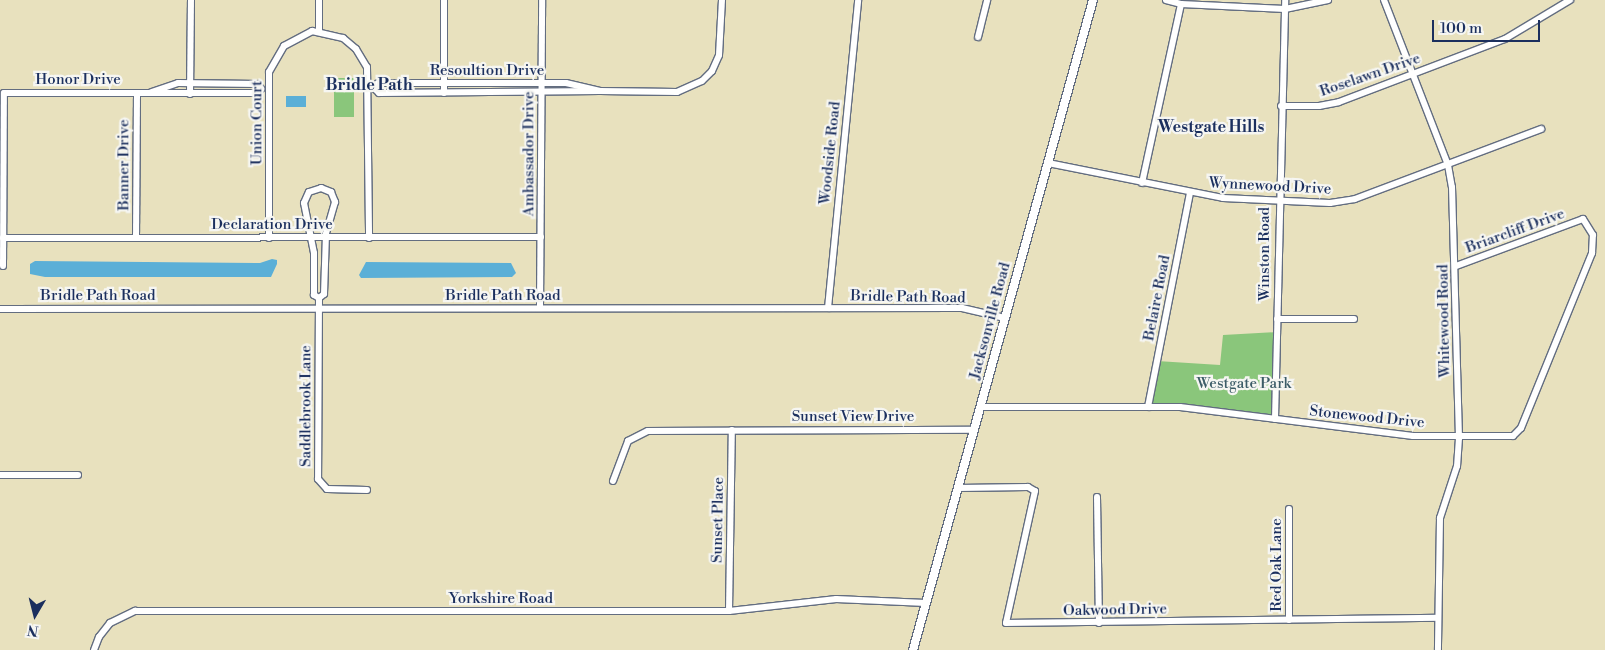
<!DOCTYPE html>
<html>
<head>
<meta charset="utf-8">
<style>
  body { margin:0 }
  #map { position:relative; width:1605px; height:650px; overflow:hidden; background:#e8e1be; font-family:"Libre Bodoni",serif }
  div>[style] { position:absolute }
  .green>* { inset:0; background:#8ac67b; transform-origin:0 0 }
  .water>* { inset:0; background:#5bafd7; transform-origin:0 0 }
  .roads { filter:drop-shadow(1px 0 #636d80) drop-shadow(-1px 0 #636d80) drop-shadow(0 1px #636d80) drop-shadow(0 -1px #636d80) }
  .minor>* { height:6px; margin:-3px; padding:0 3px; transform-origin:3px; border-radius:3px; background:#fff }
  .tertiary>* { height:8px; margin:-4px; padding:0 4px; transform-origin:4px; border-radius:4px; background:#fff }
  span { translate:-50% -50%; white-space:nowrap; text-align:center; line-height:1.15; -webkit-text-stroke:4.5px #f6f6f2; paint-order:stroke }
  .street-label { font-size:15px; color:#1b2f5e }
  .park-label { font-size:15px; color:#3c5c67 }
  .neighbourhood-label { font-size:16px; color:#1b2f5e; font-weight:700 }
  .north { position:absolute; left:10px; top:590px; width:50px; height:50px; -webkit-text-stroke:4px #f6f6f2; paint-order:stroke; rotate:188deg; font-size:14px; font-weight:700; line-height:20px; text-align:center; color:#1b2f5e }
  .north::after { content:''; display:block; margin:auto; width:18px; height:22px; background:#1b2f5e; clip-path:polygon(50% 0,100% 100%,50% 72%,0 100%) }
  .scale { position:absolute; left:1432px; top:20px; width:108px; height:22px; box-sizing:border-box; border:2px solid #1b2f5e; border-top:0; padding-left:6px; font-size:15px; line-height:18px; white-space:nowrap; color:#1b2f5e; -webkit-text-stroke:4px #f6f6f2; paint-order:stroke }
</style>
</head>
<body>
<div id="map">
  <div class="green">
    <i style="left:334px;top:78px;width:20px;height:39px"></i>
    <i style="clip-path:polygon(1277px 332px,1275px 419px,1148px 407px,1157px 361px,1220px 365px,1223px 335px)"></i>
  </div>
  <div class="water">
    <i style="left:286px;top:96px;width:20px;height:11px"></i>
    <i style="clip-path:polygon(272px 259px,277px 260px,277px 264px,271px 277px,45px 277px,30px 274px,30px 264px,35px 261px,260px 263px)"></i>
    <i style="clip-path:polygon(366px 262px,511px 263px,516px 273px,512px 277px,361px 278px,359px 275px)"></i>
  </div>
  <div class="roads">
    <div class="minor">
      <i style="left:1166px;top:0;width:16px;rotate:15deg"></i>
      <i style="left:1181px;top:4px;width:104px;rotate:2.8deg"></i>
      <i style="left:1285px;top:9px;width:44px;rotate:-11.8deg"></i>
      <i style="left:1384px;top:0;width:177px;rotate:68.8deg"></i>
      <i style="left:1448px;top:165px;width:22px;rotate:80deg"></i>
      <i style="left:1452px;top:187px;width:251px;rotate:88.4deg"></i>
      <i style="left:1459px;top:438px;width:28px;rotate:94deg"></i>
      <i style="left:1457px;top:466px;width:55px;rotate:108.1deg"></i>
      <i style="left:1440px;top:518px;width:132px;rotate:90.9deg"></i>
      <i style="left:319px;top:31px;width:31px;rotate:-90deg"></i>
      <i style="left:978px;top:37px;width:38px;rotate:-76deg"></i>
      <i style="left:378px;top:83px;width:188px"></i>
      <i style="left:566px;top:83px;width:35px;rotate:13deg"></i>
      <i style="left:600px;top:91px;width:221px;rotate:179.5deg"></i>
      <i style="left:379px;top:93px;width:7px;rotate:-135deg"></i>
      <i style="left:374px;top:88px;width:6px;rotate:-51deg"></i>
      <i style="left:600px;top:91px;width:77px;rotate:0.7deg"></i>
      <i style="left:677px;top:92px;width:27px;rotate:-24deg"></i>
      <i style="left:702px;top:81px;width:14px;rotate:-45deg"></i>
      <i style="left:712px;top:71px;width:17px;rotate:-66deg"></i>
      <i style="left:719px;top:55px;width:55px;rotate:-86.9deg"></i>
      <i style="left:444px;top:93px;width:93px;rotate:-90deg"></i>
      <i style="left:190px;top:94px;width:94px;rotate:-89.4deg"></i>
      <i style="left:1281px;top:106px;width:38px"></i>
      <i style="left:1319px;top:106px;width:20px;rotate:-11deg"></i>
      <i style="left:1339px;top:102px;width:178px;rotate:-20.8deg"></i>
      <i style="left:1505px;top:39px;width:76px;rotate:-31deg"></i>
      <i style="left:1048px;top:163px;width:178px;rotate:11.3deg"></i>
      <i style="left:1223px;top:198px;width:107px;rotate:2.7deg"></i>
      <i style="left:1330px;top:203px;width:25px;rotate:-9deg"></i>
      <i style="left:1355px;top:199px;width:199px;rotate:-20.6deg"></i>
      <i style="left:1142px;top:183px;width:183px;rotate:-77.7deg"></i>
      <i style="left:3px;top:238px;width:538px;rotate:-0.11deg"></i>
      <i style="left:136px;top:238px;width:145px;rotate:-89.6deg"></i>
      <i style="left:269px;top:238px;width:166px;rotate:-90deg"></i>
      <i style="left:269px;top:72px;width:30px;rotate:-60deg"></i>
      <i style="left:284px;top:46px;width:32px;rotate:-28deg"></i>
      <i style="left:312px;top:31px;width:32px;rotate:13deg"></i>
      <i style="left:343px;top:38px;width:17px;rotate:40deg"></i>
      <i style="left:356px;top:49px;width:21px;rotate:59deg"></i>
      <i style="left:367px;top:67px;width:171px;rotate:89.3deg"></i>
      <i style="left:3px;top:266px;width:173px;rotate:-89.7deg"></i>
      <i style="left:4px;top:93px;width:253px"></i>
      <i style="left:257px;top:93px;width:6px;rotate:-45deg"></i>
      <i style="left:261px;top:89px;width:6px;rotate:-121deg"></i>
      <i style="left:258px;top:84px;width:80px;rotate:-179.3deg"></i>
      <i style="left:178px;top:83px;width:28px;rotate:161deg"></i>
      <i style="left:319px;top:298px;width:6px;rotate:-149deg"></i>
      <i style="left:314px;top:295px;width:42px;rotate:-90deg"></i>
      <i style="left:314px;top:253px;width:51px;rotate:-101.3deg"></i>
      <i style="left:304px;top:203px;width:12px;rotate:-66deg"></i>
      <i style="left:309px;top:192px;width:13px;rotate:-18deg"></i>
      <i style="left:321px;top:188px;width:11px;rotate:22deg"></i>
      <i style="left:331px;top:192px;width:11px;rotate:68deg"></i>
      <i style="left:335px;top:202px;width:33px;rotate:106deg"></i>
      <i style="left:326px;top:234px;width:60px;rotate:91.9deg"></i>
      <i style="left:324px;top:294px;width:6px;rotate:141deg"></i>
      <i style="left:319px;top:298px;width:181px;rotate:90.3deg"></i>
      <i style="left:318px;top:479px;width:13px;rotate:48deg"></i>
      <i style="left:327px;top:489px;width:40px;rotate:1.4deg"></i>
      <i style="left:540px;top:308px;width:308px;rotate:-89.6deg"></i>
      <i style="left:828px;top:308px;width:309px;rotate:-84.4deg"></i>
      <i style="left:0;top:309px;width:962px;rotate:-0.06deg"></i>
      <i style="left:962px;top:308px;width:44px;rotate:13.1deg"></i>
      <i style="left:1277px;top:319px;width:77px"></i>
      <i style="left:981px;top:407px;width:199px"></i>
      <i style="left:1180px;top:407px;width:235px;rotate:7.1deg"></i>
      <i style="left:1413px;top:436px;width:100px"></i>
      <i style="left:1513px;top:436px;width:11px;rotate:-45deg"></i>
      <i style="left:1521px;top:428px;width:189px;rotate:-67.9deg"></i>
      <i style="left:1592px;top:253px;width:18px;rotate:-87deg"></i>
      <i style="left:1593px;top:235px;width:19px;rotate:-122deg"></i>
      <i style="left:1583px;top:219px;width:135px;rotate:159.7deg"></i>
      <i style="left:1148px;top:407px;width:218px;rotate:-78.9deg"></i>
      <i style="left:1275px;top:419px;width:419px;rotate:-88.6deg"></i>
      <i style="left:0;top:475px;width:78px"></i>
      <i style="left:613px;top:481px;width:43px;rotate:-69.4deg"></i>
      <i style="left:628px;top:441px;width:22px;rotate:-27deg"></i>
      <i style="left:648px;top:431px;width:326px;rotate:-0.2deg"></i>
      <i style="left:958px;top:488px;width:70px;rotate:-0.8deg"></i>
      <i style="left:1028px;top:487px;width:8px;rotate:30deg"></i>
      <i style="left:1035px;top:491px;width:135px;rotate:102.4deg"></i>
      <i style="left:1006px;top:623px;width:432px;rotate:-0.7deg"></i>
      <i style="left:1097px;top:497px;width:126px;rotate:89.1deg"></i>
      <i style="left:729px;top:611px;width:181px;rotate:-89.1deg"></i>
      <i style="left:1289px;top:620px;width:111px;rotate:-90deg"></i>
      <i style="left:94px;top:650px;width:14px;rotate:-69deg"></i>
      <i style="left:99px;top:637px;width:18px;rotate:-52deg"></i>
      <i style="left:110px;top:623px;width:28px;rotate:-26deg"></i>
      <i style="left:135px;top:611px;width:594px"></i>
      <i style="left:729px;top:611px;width:108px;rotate:-6.4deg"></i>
      <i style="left:836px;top:599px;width:90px;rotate:2.5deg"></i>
    </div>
    <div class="tertiary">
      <i style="left:913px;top:650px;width:674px;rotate:-74.52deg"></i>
    </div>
  </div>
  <div class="street-label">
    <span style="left:487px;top:71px">Resoultion Drive</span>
    <span style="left:1370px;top:75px;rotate:-19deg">Roselawn Drive</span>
    <span style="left:78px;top:80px">Honor Drive</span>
    <span style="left:257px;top:123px;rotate:-90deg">Union Court</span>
    <span style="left:830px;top:153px;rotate:-84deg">Woodside Road</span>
    <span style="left:529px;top:154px;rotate:-90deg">Ambassador Drive</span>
    <span style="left:124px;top:165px;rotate:-90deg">Banner Drive</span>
    <span style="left:1270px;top:186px;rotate:3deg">Wynnewood Drive</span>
    <span style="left:272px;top:225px">Declaration Drive</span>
    <span style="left:1515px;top:231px;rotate:-20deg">Briarcliff Drive</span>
    <span style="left:1265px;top:254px;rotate:-90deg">Winston Road</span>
    <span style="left:98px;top:296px">Bridle Path Road</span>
    <span style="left:503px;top:296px">Bridle Path Road</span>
    <span style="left:908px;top:297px;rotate:1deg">Bridle Path Road</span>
    <span style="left:1157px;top:298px;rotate:-79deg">Belaire Road</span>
    <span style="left:990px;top:321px;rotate:-75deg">Jacksonville Road</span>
    <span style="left:1444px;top:321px;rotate:-91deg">Whitewood Road</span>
    <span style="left:306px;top:406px;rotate:-90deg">Saddlebrook Lane</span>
    <span style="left:853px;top:417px">Sunset View Drive</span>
    <span style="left:1367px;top:417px;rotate:6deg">Stonewood Drive</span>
    <span style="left:718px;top:520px;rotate:-89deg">Sunset Place</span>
    <span style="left:1277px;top:565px;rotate:-90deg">Red Oak Lane</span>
    <span style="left:501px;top:599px">Yorkshire Road</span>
    <span style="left:1115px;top:610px;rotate:-1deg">Oakwood Drive</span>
  </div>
  <div class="park-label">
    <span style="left:1244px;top:384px">Westgate Park</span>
  </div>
  <div class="neighbourhood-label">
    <span style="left:369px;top:85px">Bridle Path</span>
    <span style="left:1211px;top:127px">Westgate Hills</span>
  </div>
  <div class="north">N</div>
  <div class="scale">100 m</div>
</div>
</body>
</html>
